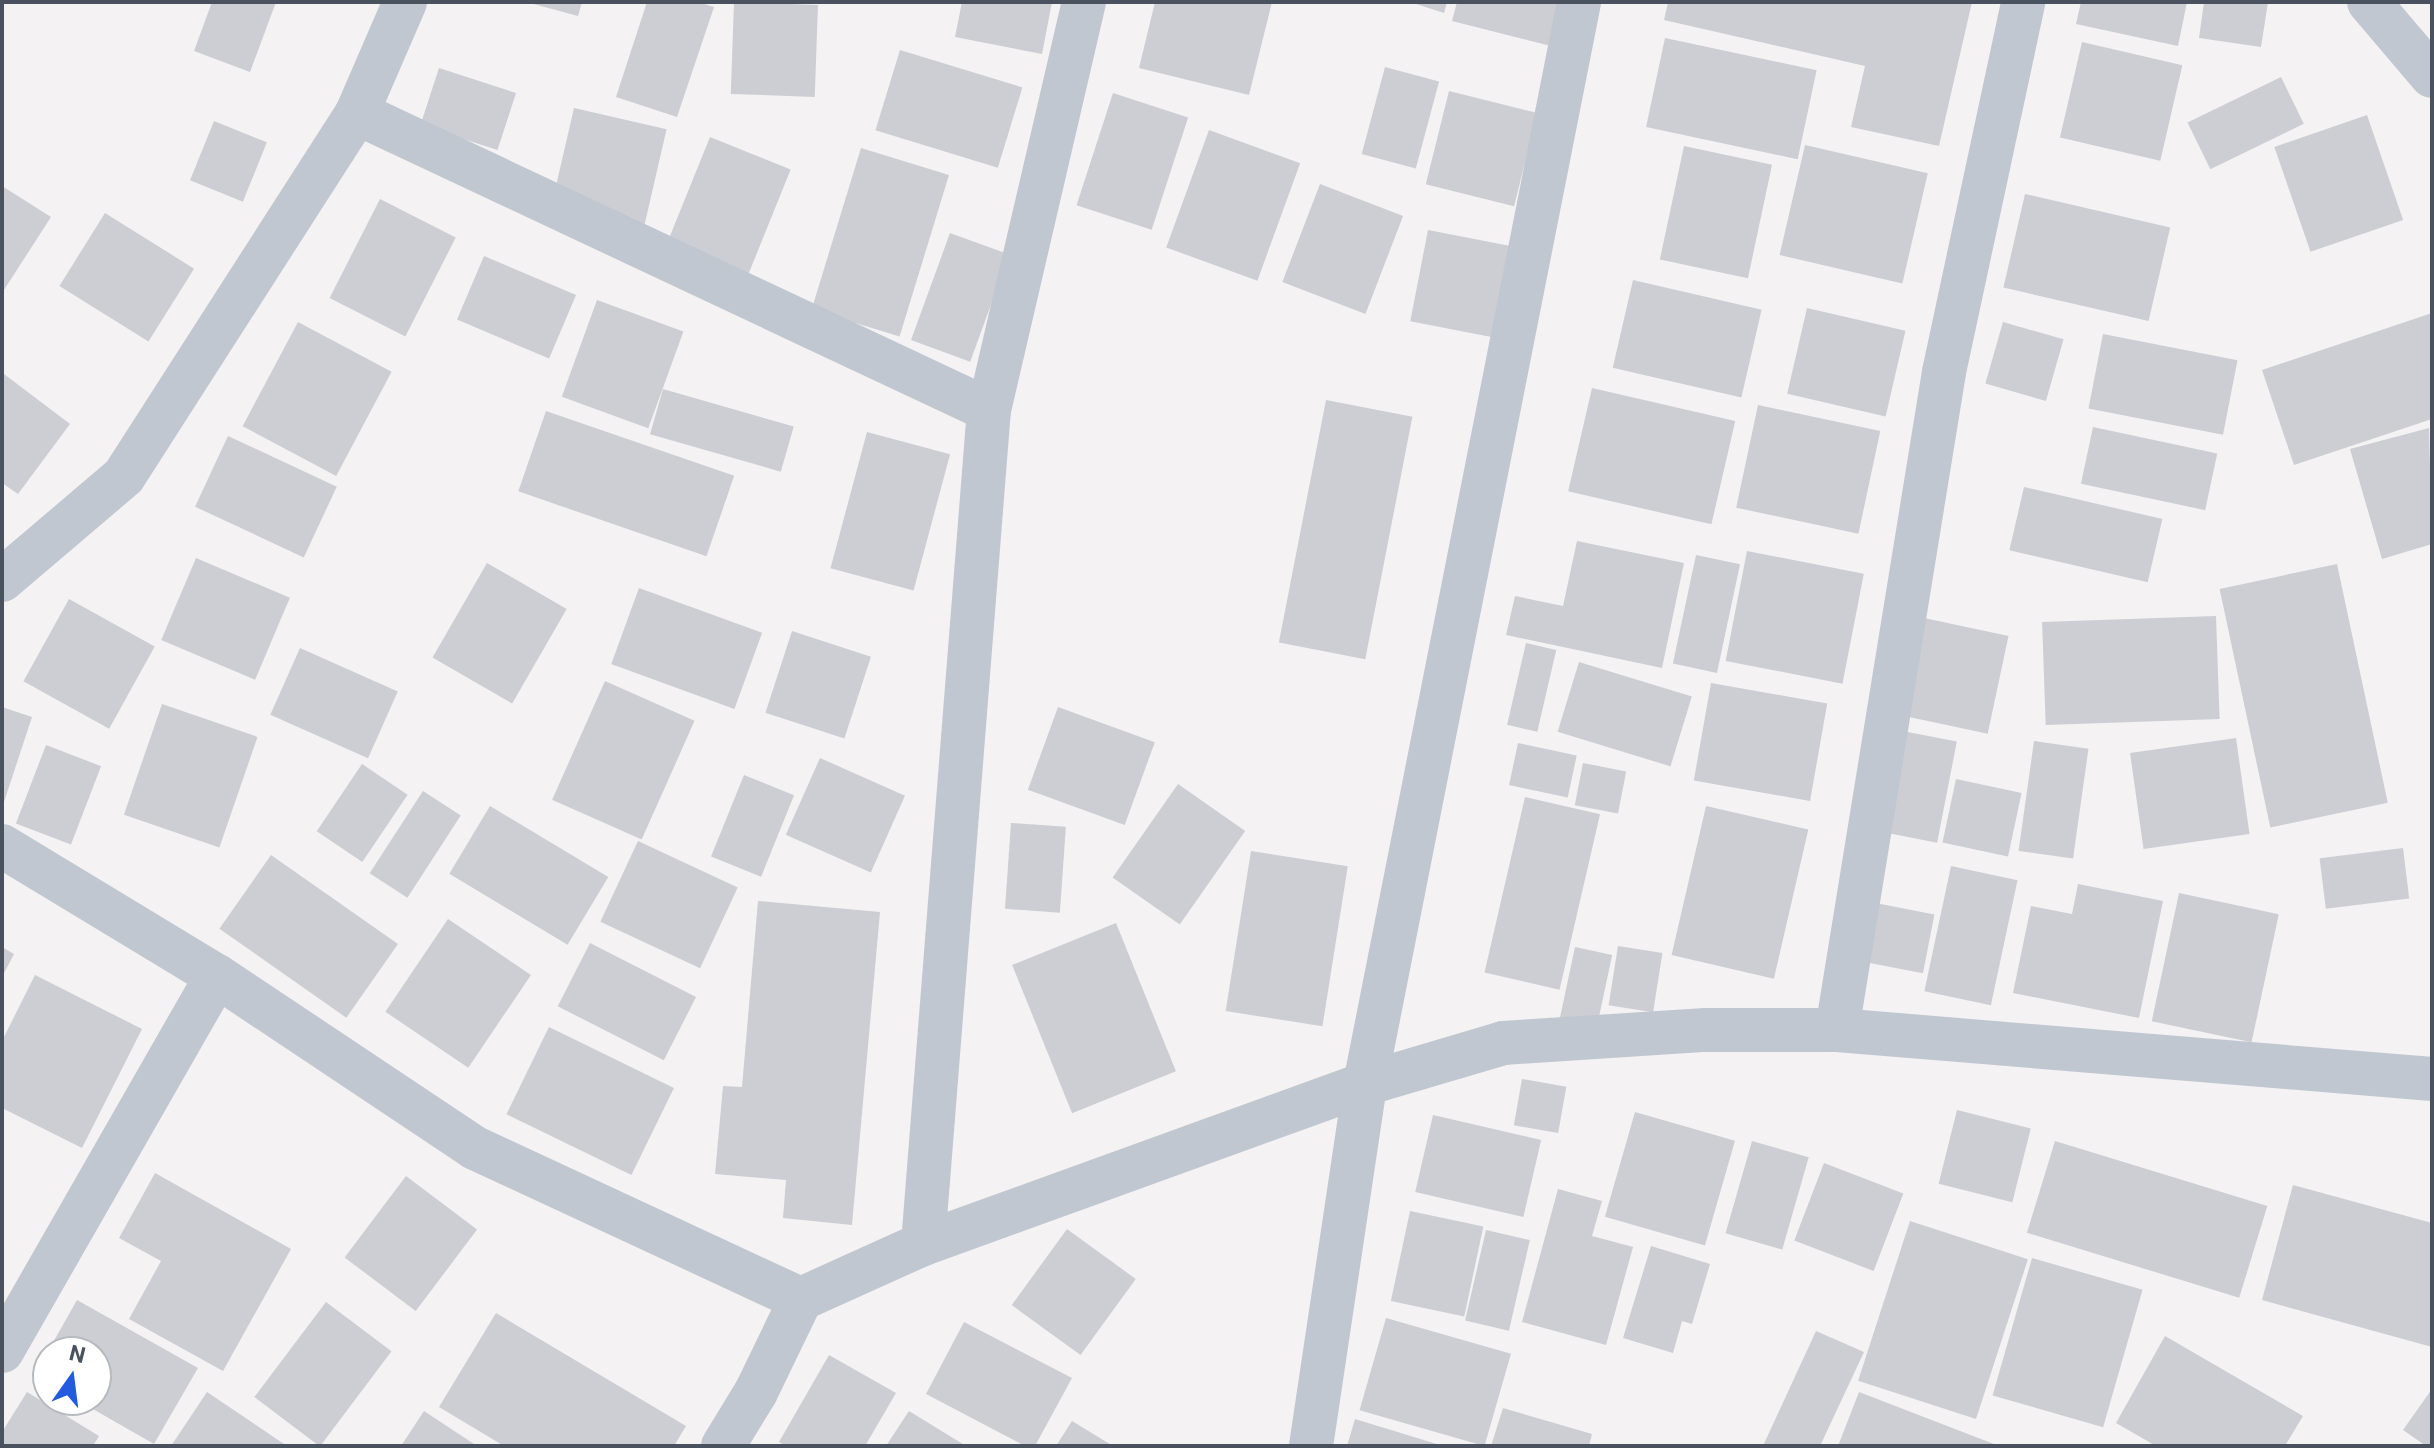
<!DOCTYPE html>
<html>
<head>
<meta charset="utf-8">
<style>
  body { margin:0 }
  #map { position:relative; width:2434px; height:1448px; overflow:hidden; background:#f4f2f2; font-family:Roboto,sans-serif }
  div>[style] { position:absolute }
  .building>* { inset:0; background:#ccced4; transform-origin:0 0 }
  .minor>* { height:44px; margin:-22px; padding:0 22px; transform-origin:22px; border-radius:22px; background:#c1c7d0 }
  span { translate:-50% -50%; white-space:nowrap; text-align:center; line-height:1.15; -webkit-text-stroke:6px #fff; paint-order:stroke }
  .frame { position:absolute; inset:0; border:4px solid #4a525f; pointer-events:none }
  .north { position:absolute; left:32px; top:1336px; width:80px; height:80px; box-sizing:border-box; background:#fff; border:2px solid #b7babf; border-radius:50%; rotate:14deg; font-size:22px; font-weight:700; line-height:32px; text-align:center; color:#4a525f }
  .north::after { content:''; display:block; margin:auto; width:28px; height:36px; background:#225bde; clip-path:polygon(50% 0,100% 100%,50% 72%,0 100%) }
</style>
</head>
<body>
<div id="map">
  <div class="building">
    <i style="clip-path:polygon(212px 2px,276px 2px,250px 72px,194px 51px)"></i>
    <i style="clip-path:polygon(526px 2px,582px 2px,578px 16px)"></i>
    <i style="clip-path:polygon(647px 2px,698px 2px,714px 7px,677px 117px,616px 97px)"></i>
    <i style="left:734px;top:2px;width:84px;height:92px;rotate:2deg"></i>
    <i style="clip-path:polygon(962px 2px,1052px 2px,1042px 54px,955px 37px)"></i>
    <i style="clip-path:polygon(1155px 2px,1272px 2px,1249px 95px,1139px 68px)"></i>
    <i style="clip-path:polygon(1410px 2px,1447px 2px,1444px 13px)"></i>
    <i style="clip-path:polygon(1457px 2px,1567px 2px,1555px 47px,1452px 21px)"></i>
    <i style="clip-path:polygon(1668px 2px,1972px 2px,1939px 146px,1851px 127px,1865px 66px,1664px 20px)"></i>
    <i style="clip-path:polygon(2081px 2px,2187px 2px,2178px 46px,2076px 24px)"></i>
    <i style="clip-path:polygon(2204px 2px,2268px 2px,2261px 47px,2199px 38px)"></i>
    <i style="left:1665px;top:38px;width:155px;height:91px;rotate:12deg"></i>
    <i style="left:2082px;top:42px;width:103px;height:98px;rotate:13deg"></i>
    <i style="left:900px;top:50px;width:128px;height:84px;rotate:17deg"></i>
    <i style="left:1385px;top:67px;width:56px;height:90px;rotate:15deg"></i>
    <i style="left:439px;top:68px;width:81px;height:60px;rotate:18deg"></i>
    <i style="left:2281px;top:77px;width:52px;height:104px;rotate:64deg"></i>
    <i style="left:1449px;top:91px;width:91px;height:96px;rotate:14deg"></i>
    <i style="left:1113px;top:93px;width:79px;height:118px;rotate:18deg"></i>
    <i style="left:574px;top:108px;width:95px;height:104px;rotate:13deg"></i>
    <i style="left:2367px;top:115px;width:111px;height:98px;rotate:71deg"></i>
    <i style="left:214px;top:121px;width:57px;height:64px;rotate:22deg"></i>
    <i style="left:1209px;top:130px;width:97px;height:125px;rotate:20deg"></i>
    <i style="left:710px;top:137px;width:87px;height:113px;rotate:22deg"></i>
    <i style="left:1805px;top:145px;width:126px;height:113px;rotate:13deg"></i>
    <i style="left:1684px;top:146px;width:90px;height:116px;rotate:12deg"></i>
    <i style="left:861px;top:148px;width:92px;height:169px;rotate:17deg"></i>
    <i style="left:1320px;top:184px;width:89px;height:105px;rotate:21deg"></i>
    <i style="clip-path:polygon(2px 186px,51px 217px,2px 293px)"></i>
    <i style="left:2025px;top:194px;width:149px;height:96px;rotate:13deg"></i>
    <i style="left:380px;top:199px;width:85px;height:111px;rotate:27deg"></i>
    <i style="left:105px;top:213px;width:105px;height:86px;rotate:32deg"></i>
    <i style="left:1428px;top:230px;width:84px;height:93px;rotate:11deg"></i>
    <i style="left:950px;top:233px;width:63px;height:114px;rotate:20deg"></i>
    <i style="left:484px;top:256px;width:100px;height:69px;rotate:23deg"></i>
    <i style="left:1633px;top:280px;width:132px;height:90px;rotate:13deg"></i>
    <i style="left:597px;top:300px;width:92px;height:103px;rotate:20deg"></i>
    <i style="left:1807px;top:308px;width:101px;height:88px;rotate:13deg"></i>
    <i style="clip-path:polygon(2432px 313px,2432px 419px,2294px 465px,2262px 370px)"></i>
    <i style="left:298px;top:322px;width:106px;height:118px;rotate:28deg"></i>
    <i style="left:2003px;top:322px;width:63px;height:64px;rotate:16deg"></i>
    <i style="left:2103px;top:334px;width:137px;height:76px;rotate:11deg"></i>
    <i style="clip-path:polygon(4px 374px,70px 424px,18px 494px,2px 483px)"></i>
    <i style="left:1592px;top:388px;width:147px;height:106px;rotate:13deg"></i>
    <i style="left:663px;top:389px;width:136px;height:47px;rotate:16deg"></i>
    <i style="left:1326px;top:400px;width:88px;height:247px;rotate:11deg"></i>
    <i style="left:1758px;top:405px;width:125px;height:105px;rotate:12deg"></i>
    <i style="left:546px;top:411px;width:199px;height:85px;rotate:19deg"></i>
    <i style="left:2093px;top:427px;width:127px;height:58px;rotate:12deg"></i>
    <i style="clip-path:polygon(2429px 428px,2432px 544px,2382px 559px,2350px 449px)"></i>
    <i style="left:867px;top:432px;width:86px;height:141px;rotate:15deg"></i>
    <i style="left:228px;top:436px;width:120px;height:78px;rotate:25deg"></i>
    <i style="left:2024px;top:487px;width:142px;height:65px;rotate:13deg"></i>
    <i style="clip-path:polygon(1577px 541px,1684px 563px,1662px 668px,1506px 635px,1515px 596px,1563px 606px)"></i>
    <i style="left:1747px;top:551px;width:119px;height:112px;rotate:11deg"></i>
    <i style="left:1696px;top:555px;width:45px;height:111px;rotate:12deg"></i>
    <i style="left:196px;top:558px;width:102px;height:89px;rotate:23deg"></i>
    <i style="left:487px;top:563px;width:92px;height:109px;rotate:30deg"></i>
    <i style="left:2337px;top:564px;width:244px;height:120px;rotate:78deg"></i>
    <i style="left:639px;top:588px;width:131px;height:81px;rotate:20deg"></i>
    <i style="left:69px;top:599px;width:98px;height:94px;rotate:29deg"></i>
    <i style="left:1896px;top:612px;width:115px;height:100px;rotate:12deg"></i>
    <i style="left:2216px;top:616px;width:103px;height:174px;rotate:88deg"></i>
    <i style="left:792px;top:631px;width:83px;height:86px;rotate:18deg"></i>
    <i style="left:1526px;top:643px;width:31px;height:84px;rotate:13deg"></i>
    <i style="left:300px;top:648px;width:107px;height:73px;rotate:24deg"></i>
    <i style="left:1579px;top:662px;width:118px;height:73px;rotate:17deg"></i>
    <i style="left:605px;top:681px;width:98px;height:130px;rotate:24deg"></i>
    <i style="left:1711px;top:683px;width:118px;height:99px;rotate:10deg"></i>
    <i style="left:162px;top:704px;width:101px;height:117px;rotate:19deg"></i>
    <i style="clip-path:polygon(2px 707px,32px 717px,3px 805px,2px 805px)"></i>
    <i style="left:1058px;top:707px;width:103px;height:88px;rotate:20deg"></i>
    <i style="left:1892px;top:729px;width:66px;height:103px;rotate:11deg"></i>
    <i style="left:2236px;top:738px;width:97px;height:107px;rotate:82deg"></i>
    <i style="left:2034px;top:741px;width:55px;height:111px;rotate:8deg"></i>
    <i style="left:1518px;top:743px;width:60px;height:43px;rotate:12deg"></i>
    <i style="left:46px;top:745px;width:59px;height:84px;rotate:21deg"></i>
    <i style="left:820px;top:758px;width:93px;height:84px;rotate:24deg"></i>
    <i style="left:1583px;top:763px;width:44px;height:43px;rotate:11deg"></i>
    <i style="left:362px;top:764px;width:55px;height:81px;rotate:34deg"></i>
    <i style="left:744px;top:775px;width:54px;height:88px;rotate:22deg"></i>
    <i style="left:1956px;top:779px;width:67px;height:65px;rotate:12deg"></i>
    <i style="left:1178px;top:784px;width:82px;height:114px;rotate:35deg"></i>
    <i style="left:423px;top:791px;width:45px;height:98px;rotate:33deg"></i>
    <i style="left:1525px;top:797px;width:77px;height:180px;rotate:13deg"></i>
    <i style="left:490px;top:806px;width:138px;height:79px;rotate:31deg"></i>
    <i style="left:1706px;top:806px;width:105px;height:153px;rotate:13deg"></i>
    <i style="left:1011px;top:823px;width:55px;height:86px;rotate:4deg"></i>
    <i style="left:638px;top:841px;width:110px;height:89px;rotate:25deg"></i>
    <i style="left:2403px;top:848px;width:51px;height:84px;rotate:83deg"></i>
    <i style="left:1251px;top:851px;width:98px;height:162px;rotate:9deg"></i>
    <i style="left:271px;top:855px;width:155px;height:90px;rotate:35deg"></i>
    <i style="left:1951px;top:866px;width:68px;height:128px;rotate:12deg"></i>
    <i style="clip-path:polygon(2078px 884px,2163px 901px,2139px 1018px,2013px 993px,2031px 906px,2072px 914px)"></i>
    <i style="left:2179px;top:893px;width:102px;height:131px;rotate:12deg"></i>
    <i style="left:1850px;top:898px;width:86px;height:60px;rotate:11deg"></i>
    <i style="clip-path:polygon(758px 901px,880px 912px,852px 1225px,783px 1218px,786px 1180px,715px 1174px,723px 1086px,742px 1087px)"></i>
    <i style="left:448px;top:919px;width:100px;height:112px;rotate:34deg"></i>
    <i style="left:1116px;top:923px;width:160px;height:112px;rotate:68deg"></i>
    <i style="left:590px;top:943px;width:119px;height:71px;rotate:27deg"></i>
    <i style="left:1618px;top:946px;width:45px;height:60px;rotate:9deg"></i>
    <i style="clip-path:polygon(2px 947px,14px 954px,2px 977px)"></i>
    <i style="left:1575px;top:947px;width:38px;height:72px;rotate:12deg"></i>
    <i style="clip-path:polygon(35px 975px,142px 1029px,82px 1148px,2px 1108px,2px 1041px)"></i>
    <i style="left:549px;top:1027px;width:139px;height:97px;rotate:26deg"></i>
    <i style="left:1522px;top:1079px;width:45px;height:47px;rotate:10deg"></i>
    <i style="left:1957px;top:1110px;width:76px;height:76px;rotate:14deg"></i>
    <i style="left:1635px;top:1112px;width:104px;height:109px;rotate:16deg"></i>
    <i style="left:1433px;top:1115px;width:111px;height:79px;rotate:13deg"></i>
    <i style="left:1752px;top:1141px;width:59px;height:96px;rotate:16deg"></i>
    <i style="left:2055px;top:1141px;width:222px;height:96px;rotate:17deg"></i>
    <i style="left:1824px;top:1163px;width:85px;height:83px;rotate:21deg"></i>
    <i style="clip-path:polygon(155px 1173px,291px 1249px,223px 1371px,129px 1319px,161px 1261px,119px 1238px)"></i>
    <i style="left:406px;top:1176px;width:89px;height:102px;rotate:37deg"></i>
    <i style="clip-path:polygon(2293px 1185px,2432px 1223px,2432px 1347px,2262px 1300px)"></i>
    <i style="clip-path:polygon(1558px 1189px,1602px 1201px,1592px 1236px,1633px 1247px,1606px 1345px,1522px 1322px)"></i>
    <i style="left:1410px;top:1211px;width:75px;height:92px;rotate:12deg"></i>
    <i style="left:1910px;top:1221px;width:124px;height:168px;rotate:18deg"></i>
    <i style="left:1067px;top:1229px;width:85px;height:94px;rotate:36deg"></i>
    <i style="left:1486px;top:1230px;width:45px;height:93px;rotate:13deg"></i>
    <i style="clip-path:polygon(1651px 1246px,1710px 1264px,1692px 1324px,1682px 1321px,1673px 1353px,1623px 1338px)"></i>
    <i style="left:2032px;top:1258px;width:115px;height:143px;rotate:16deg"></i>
    <i style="clip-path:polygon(77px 1300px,198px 1368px,154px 1444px,77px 1400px,96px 1400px,96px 1352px,48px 1352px,48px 1384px,34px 1376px)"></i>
    <i style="left:326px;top:1302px;width:82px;height:119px;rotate:37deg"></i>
    <i style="clip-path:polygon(496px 1313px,686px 1426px,674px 1446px,504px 1446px,439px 1407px)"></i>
    <i style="left:1386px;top:1318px;width:130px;height:96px;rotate:16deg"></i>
    <i style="clip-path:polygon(964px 1322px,1072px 1378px,1035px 1446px,1025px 1446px,926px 1394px)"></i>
    <i style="clip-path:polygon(1816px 1331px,1864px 1352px,1820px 1446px,1763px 1446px)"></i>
    <i style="clip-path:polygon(2165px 1336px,2303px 1416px,2285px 1446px,2156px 1446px,2116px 1423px)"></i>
    <i style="clip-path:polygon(829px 1355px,896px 1393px,865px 1446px,786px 1446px,779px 1442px)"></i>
    <i style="clip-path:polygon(2432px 1389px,2432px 1446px,2426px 1446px,2403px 1430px)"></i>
    <i style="clip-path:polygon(27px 1392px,99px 1436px,93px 1446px,2px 1446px,2px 1432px)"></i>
    <i style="clip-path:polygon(207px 1392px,287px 1446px,171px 1446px)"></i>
    <i style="clip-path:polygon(1859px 1392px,1999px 1446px,1838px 1446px)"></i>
    <i style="clip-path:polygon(1503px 1408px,1592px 1434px,1589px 1446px,1491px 1446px)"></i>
    <i style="clip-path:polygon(424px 1411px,477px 1446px,401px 1446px)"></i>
    <i style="clip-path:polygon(909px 1411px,966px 1446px,886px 1446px)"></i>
    <i style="clip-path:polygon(1355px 1419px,1440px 1445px,1439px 1446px,1347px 1446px)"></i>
    <i style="clip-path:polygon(1072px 1421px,1113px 1446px,1056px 1446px)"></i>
  </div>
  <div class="minor">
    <i style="left:2369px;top:2px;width:97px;rotate:49.6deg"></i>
    <i style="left:357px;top:113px;width:698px;rotate:25.17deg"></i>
    <i style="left:2px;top:580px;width:160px;rotate:-40.4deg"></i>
    <i style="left:124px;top:476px;width:431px;rotate:-57.3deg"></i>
    <i style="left:357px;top:113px;width:121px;rotate:-66.6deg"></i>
    <i style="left:2px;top:846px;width:251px;rotate:31.2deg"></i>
    <i style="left:217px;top:976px;width:310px;rotate:33.7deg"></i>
    <i style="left:475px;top:1148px;width:359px;rotate:24.9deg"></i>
    <i style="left:801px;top:1299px;width:134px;rotate:-24.3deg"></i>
    <i style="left:923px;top:1244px;width:470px;rotate:-19.9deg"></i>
    <i style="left:1365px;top:1084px;width:144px;rotate:-16.5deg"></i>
    <i style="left:1503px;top:1043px;width:203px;rotate:-3.7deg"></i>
    <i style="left:1706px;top:1030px;width:131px"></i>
    <i style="left:1837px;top:1030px;width:597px;rotate:4.71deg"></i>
    <i style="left:1837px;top:1030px;width:667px;rotate:-80.76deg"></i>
    <i style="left:1944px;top:372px;width:378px;rotate:-77.9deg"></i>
    <i style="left:923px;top:1244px;width:837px;rotate:-85.48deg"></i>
    <i style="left:989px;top:410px;width:419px;rotate:-76.9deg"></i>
    <i style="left:2px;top:1351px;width:432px;rotate:-60.2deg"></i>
    <i style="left:723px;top:1446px;width:63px;rotate:-58.6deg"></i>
    <i style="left:756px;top:1392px;width:103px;rotate:-64.2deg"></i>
    <i style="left:1311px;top:1446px;width:366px;rotate:-81.5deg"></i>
    <i style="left:1365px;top:1084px;width:1103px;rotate:-78.81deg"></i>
  </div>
  <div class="frame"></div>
  <div class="north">N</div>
</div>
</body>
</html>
